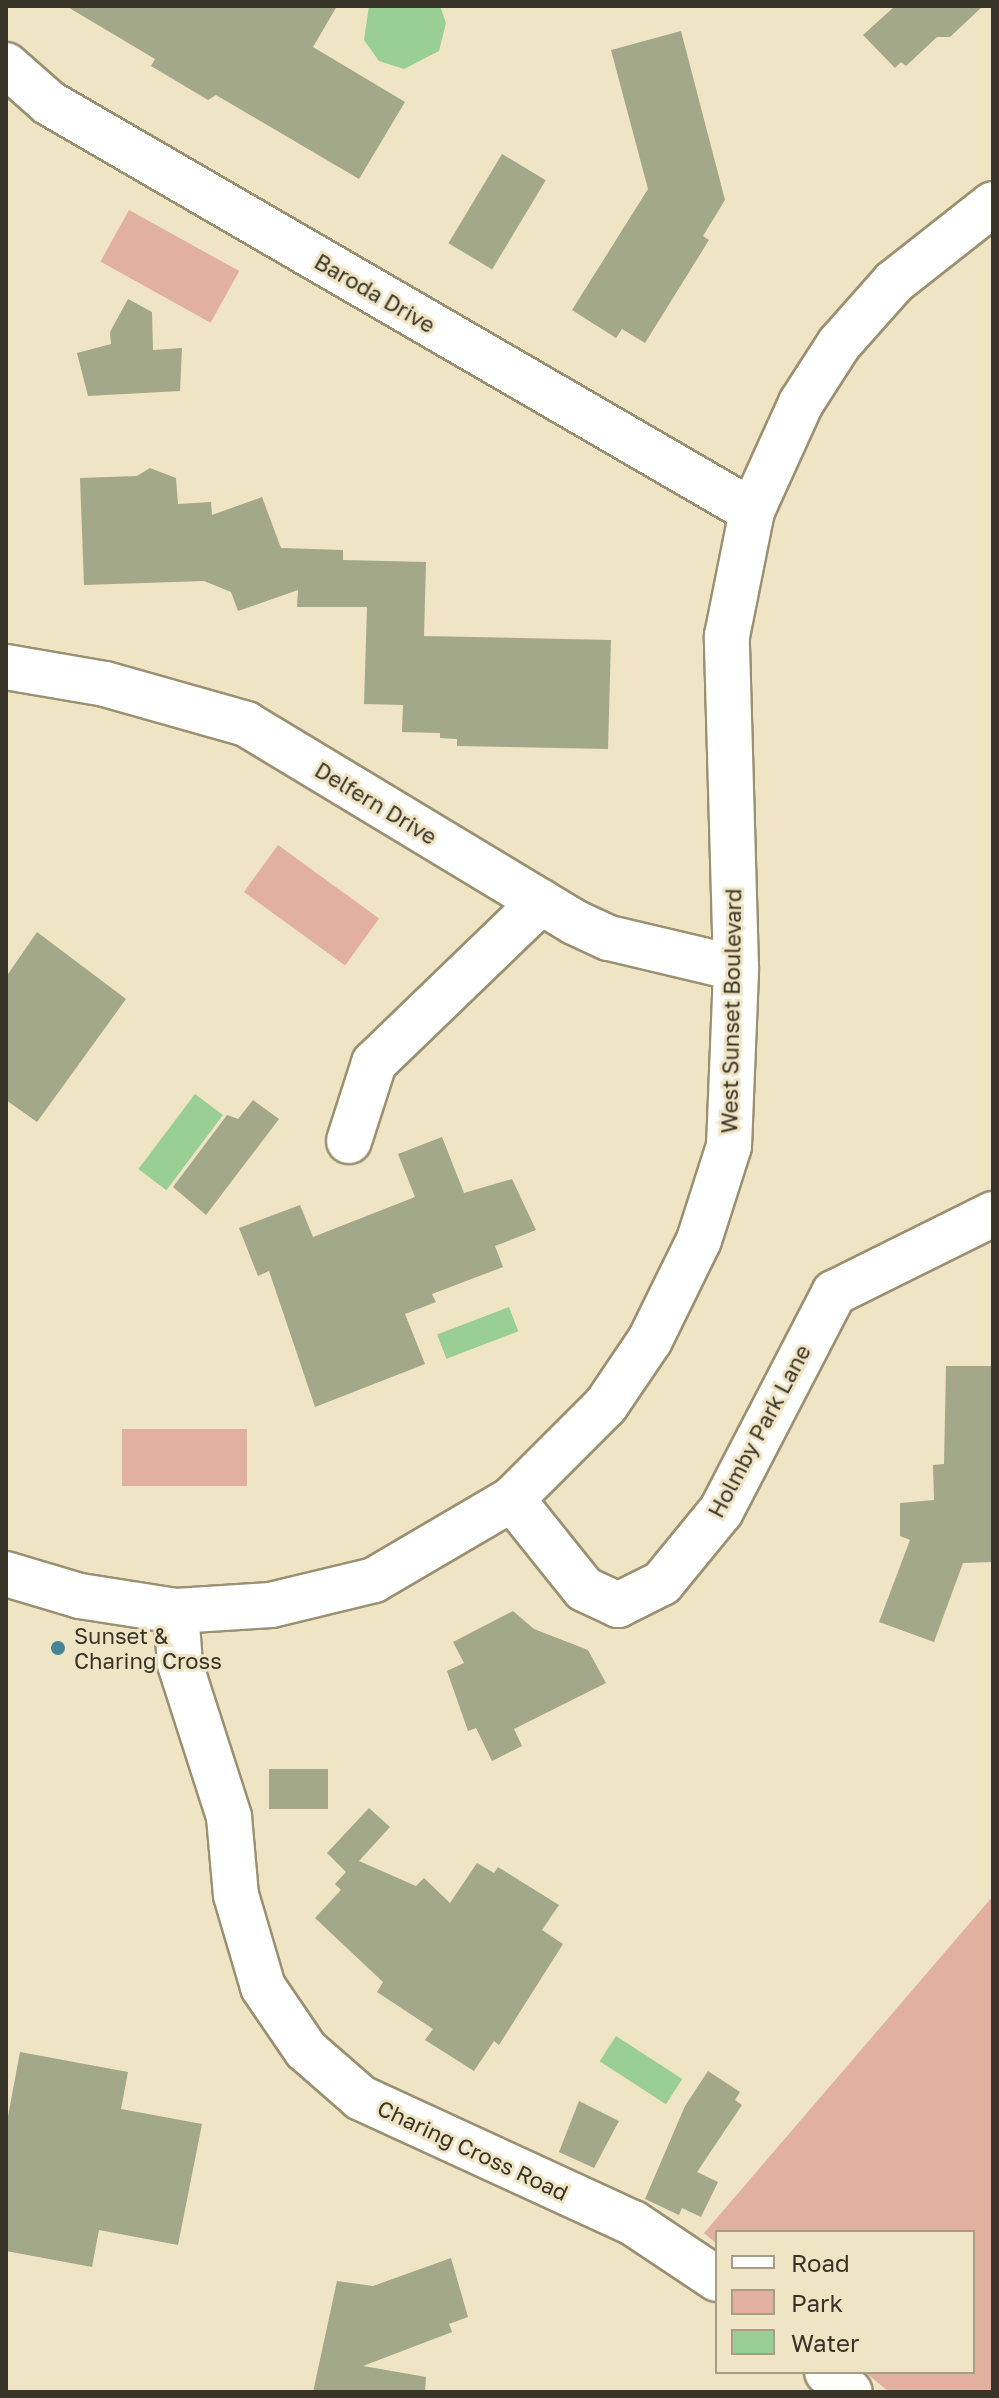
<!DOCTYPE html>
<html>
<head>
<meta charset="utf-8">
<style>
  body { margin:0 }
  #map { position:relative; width:999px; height:2398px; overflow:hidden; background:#efe4c4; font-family:"Golos Text",sans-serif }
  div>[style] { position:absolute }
  .green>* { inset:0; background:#e2b09f; transform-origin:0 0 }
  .water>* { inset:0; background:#99ce95; transform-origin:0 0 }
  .building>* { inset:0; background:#a2a889; transform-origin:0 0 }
  .roads { filter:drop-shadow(2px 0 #9a9072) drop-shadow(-2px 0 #9a9072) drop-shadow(0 2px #9a9072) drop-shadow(0 -2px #9a9072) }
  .minor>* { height:44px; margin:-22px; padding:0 22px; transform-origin:22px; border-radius:22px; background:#fff }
  .major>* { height:44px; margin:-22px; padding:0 22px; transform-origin:22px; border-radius:22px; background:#fff }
  .dots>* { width:22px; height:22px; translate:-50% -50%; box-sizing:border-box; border:4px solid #efe4c4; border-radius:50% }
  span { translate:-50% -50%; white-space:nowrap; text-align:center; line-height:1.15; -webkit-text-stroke:6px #efe4c4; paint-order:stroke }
  .street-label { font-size:22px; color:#393428 }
  .poi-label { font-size:22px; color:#393428 }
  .left { translate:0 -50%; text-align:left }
  .frame { position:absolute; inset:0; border:8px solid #393428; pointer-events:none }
  .legend { position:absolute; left:715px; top:2230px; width:260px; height:144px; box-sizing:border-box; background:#efe4c4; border:2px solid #a69e86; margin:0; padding:10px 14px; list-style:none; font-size:24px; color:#393428 }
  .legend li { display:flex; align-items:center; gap:16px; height:40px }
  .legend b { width:40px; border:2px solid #a69e86 }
</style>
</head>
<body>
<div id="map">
  <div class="green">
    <i style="left:129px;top:210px;width:126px;height:59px;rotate:29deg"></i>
    <i style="left:278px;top:845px;width:125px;height:58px;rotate:36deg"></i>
    <i style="left:122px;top:1429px;width:125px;height:57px"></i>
    <i style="clip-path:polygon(993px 1896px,993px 2392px,889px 2392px,865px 2372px,973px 2372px,973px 2232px,717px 2232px,717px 2244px,704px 2233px)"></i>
  </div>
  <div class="water">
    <i style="clip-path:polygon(369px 6px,440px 6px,446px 23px,439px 51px,404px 69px,379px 61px,364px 40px)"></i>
    <i style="left:195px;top:1094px;width:35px;height:94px;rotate:37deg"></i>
    <i style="left:509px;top:1307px;width:26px;height:77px;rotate:69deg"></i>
    <i style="left:616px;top:2036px;width:79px;height:30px;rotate:33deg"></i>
  </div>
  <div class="building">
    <i style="clip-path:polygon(66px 6px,337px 6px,313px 47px,405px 102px,359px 179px,216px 95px,208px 100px,151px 66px,155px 59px)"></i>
    <i style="clip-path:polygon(895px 6px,983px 6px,950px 37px,937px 37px,906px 66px,901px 62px,895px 68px,863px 35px)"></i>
    <i style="clip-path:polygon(681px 31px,725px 200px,703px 236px,709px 240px,645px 343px,622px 329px,616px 338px,572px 310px,648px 189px,611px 50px)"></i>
    <i style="left:502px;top:154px;width:51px;height:104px;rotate:31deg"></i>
    <i style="clip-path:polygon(128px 299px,152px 312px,153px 350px,182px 348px,180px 391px,88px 396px,77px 353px,111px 344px,110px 332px)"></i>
    <i style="clip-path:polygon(150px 468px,176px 478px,178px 504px,211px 502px,212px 515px,262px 497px,281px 548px,343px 550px,343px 560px,426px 562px,424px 636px,611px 640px,608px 749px,457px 746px,457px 739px,440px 738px,440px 733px,402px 732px,403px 705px,364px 704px,367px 607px,297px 607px,298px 590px,238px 611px,231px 592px,204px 581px,84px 585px,80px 478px,137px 476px)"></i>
    <i style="clip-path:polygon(37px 932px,126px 999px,37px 1122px,6px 1100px,6px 977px)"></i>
    <i style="clip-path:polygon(253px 1100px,279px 1119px,206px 1215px,173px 1187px,227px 1115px,238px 1119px)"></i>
    <i style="clip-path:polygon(442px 1137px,464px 1193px,512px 1179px,536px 1230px,495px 1246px,503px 1267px,432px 1294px,436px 1302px,405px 1314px,425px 1364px,315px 1407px,269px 1271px,258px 1276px,239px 1228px,300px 1205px,313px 1237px,415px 1197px,398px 1154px)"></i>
    <i style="clip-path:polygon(946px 1366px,993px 1366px,993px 1562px,963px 1563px,934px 1642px,879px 1622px,910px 1540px,900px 1536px,900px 1503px,934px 1500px,933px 1465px,944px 1464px)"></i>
    <i style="clip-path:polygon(513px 1611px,534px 1629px,588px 1650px,606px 1683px,514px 1729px,522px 1746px,492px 1761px,476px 1728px,468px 1731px,447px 1671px,464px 1663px,453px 1642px)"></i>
    <i style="left:269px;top:1769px;width:59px;height:40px"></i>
    <i style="clip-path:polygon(369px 1808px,390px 1827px,359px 1861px,416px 1886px,424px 1878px,450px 1903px,477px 1863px,494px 1873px,498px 1867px,559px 1905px,542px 1930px,563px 1944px,499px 2045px,494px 2041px,474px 2071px,425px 2040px,433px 2029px,377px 1992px,383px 1982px,315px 1918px,341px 1890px,335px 1884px,346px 1872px,327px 1853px)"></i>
    <i style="clip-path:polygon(20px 2052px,128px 2072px,121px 2109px,202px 2124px,178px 2245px,99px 2230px,92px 2267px,6px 2251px,6px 2127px)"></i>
    <i style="clip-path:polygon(708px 2071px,740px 2092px,735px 2100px,742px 2105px,697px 2172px,718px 2182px,701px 2217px,682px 2208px,679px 2215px,645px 2199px,685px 2106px)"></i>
    <i style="clip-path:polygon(579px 2101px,619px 2121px,594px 2168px,559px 2152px)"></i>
    <i style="clip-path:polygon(451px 2258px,468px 2317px,449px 2324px,452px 2332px,363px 2366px,426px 2377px,425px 2392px,313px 2392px,337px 2281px,373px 2286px)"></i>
  </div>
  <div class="roads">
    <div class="minor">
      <i style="left:6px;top:65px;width:57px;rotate:41.5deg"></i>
      <i style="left:49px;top:103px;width:813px;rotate:30.13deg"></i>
      <i style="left:6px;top:667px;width:100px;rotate:9.7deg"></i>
      <i style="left:105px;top:684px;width:147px;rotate:15.8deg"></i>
      <i style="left:246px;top:724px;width:383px;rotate:31.1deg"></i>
      <i style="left:574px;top:922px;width:38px;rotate:25deg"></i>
      <i style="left:609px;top:938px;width:130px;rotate:13.3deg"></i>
      <i style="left:349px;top:1141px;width:82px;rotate:-72.2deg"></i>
      <i style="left:374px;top:1063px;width:232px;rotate:-44deg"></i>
      <i style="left:512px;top:1499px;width:115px;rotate:51.3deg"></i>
      <i style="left:584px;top:1589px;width:38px;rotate:25deg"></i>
      <i style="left:618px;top:1605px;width:49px;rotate:-26.6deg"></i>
      <i style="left:662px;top:1583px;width:93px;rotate:-50.7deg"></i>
      <i style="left:721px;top:1511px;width:246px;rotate:-62.6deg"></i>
      <i style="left:834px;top:1293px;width:178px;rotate:-26.4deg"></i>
      <i style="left:176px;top:1611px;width:53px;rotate:85.7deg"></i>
      <i style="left:180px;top:1664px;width:161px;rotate:72.2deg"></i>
      <i style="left:229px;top:1817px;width:78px;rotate:84.9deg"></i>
      <i style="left:236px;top:1895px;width:96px;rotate:73.6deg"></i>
      <i style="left:263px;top:1987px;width:76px;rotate:55.7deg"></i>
      <i style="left:306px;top:2050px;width:73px;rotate:41.1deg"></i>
      <i style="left:361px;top:2098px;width:299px;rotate:24.7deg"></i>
      <i style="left:633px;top:2223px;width:101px;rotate:33.7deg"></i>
      <i style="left:827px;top:2372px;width:30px;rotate:41deg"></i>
    </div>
    <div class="major">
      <i style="left:6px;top:1574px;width:77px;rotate:16.6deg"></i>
      <i style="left:80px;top:1596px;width:97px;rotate:8.9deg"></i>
      <i style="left:176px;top:1611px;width:95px;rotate:-3.6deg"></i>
      <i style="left:271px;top:1605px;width:106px;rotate:-13.6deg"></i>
      <i style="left:374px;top:1580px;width:160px;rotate:-30.4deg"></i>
      <i style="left:512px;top:1499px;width:133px;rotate:-45deg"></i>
      <i style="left:606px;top:1405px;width:78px;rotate:-55.9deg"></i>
      <i style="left:650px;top:1340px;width:111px;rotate:-63.9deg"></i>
      <i style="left:699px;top:1240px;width:99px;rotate:-72.3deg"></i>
      <i style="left:729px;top:1146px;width:178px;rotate:-87.7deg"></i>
      <i style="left:736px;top:968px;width:332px;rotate:-91.6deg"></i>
      <i style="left:727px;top:636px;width:127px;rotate:-78.7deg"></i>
      <i style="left:752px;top:511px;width:119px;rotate:-65.6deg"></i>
      <i style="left:801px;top:403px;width:70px;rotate:-57.2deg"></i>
      <i style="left:839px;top:344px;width:83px;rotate:-48.4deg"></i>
      <i style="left:894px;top:282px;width:126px;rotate:-38.2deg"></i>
    </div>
  </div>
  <div class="dots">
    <i style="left:58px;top:1648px;background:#448598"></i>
  </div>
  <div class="street-label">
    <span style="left:375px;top:293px;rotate:30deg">Baroda Drive</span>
    <span style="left:376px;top:803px;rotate:31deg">Delfern Drive</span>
    <span style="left:731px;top:1011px;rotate:-89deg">West Sunset Boulevard</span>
    <span style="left:759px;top:1431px;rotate:-62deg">Holmby Park Lane</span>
    <span style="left:473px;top:2150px;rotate:25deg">Charing Cross Road</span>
  </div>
  <div class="poi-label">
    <span class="left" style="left:74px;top:1648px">Sunset &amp;<br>Charing Cross</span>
  </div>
  <div class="frame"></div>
  <ul class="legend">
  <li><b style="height:10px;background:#fff"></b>Road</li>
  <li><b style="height:22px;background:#e2b09f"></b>Park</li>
  <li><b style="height:22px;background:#99ce95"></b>Water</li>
  </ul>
</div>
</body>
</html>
